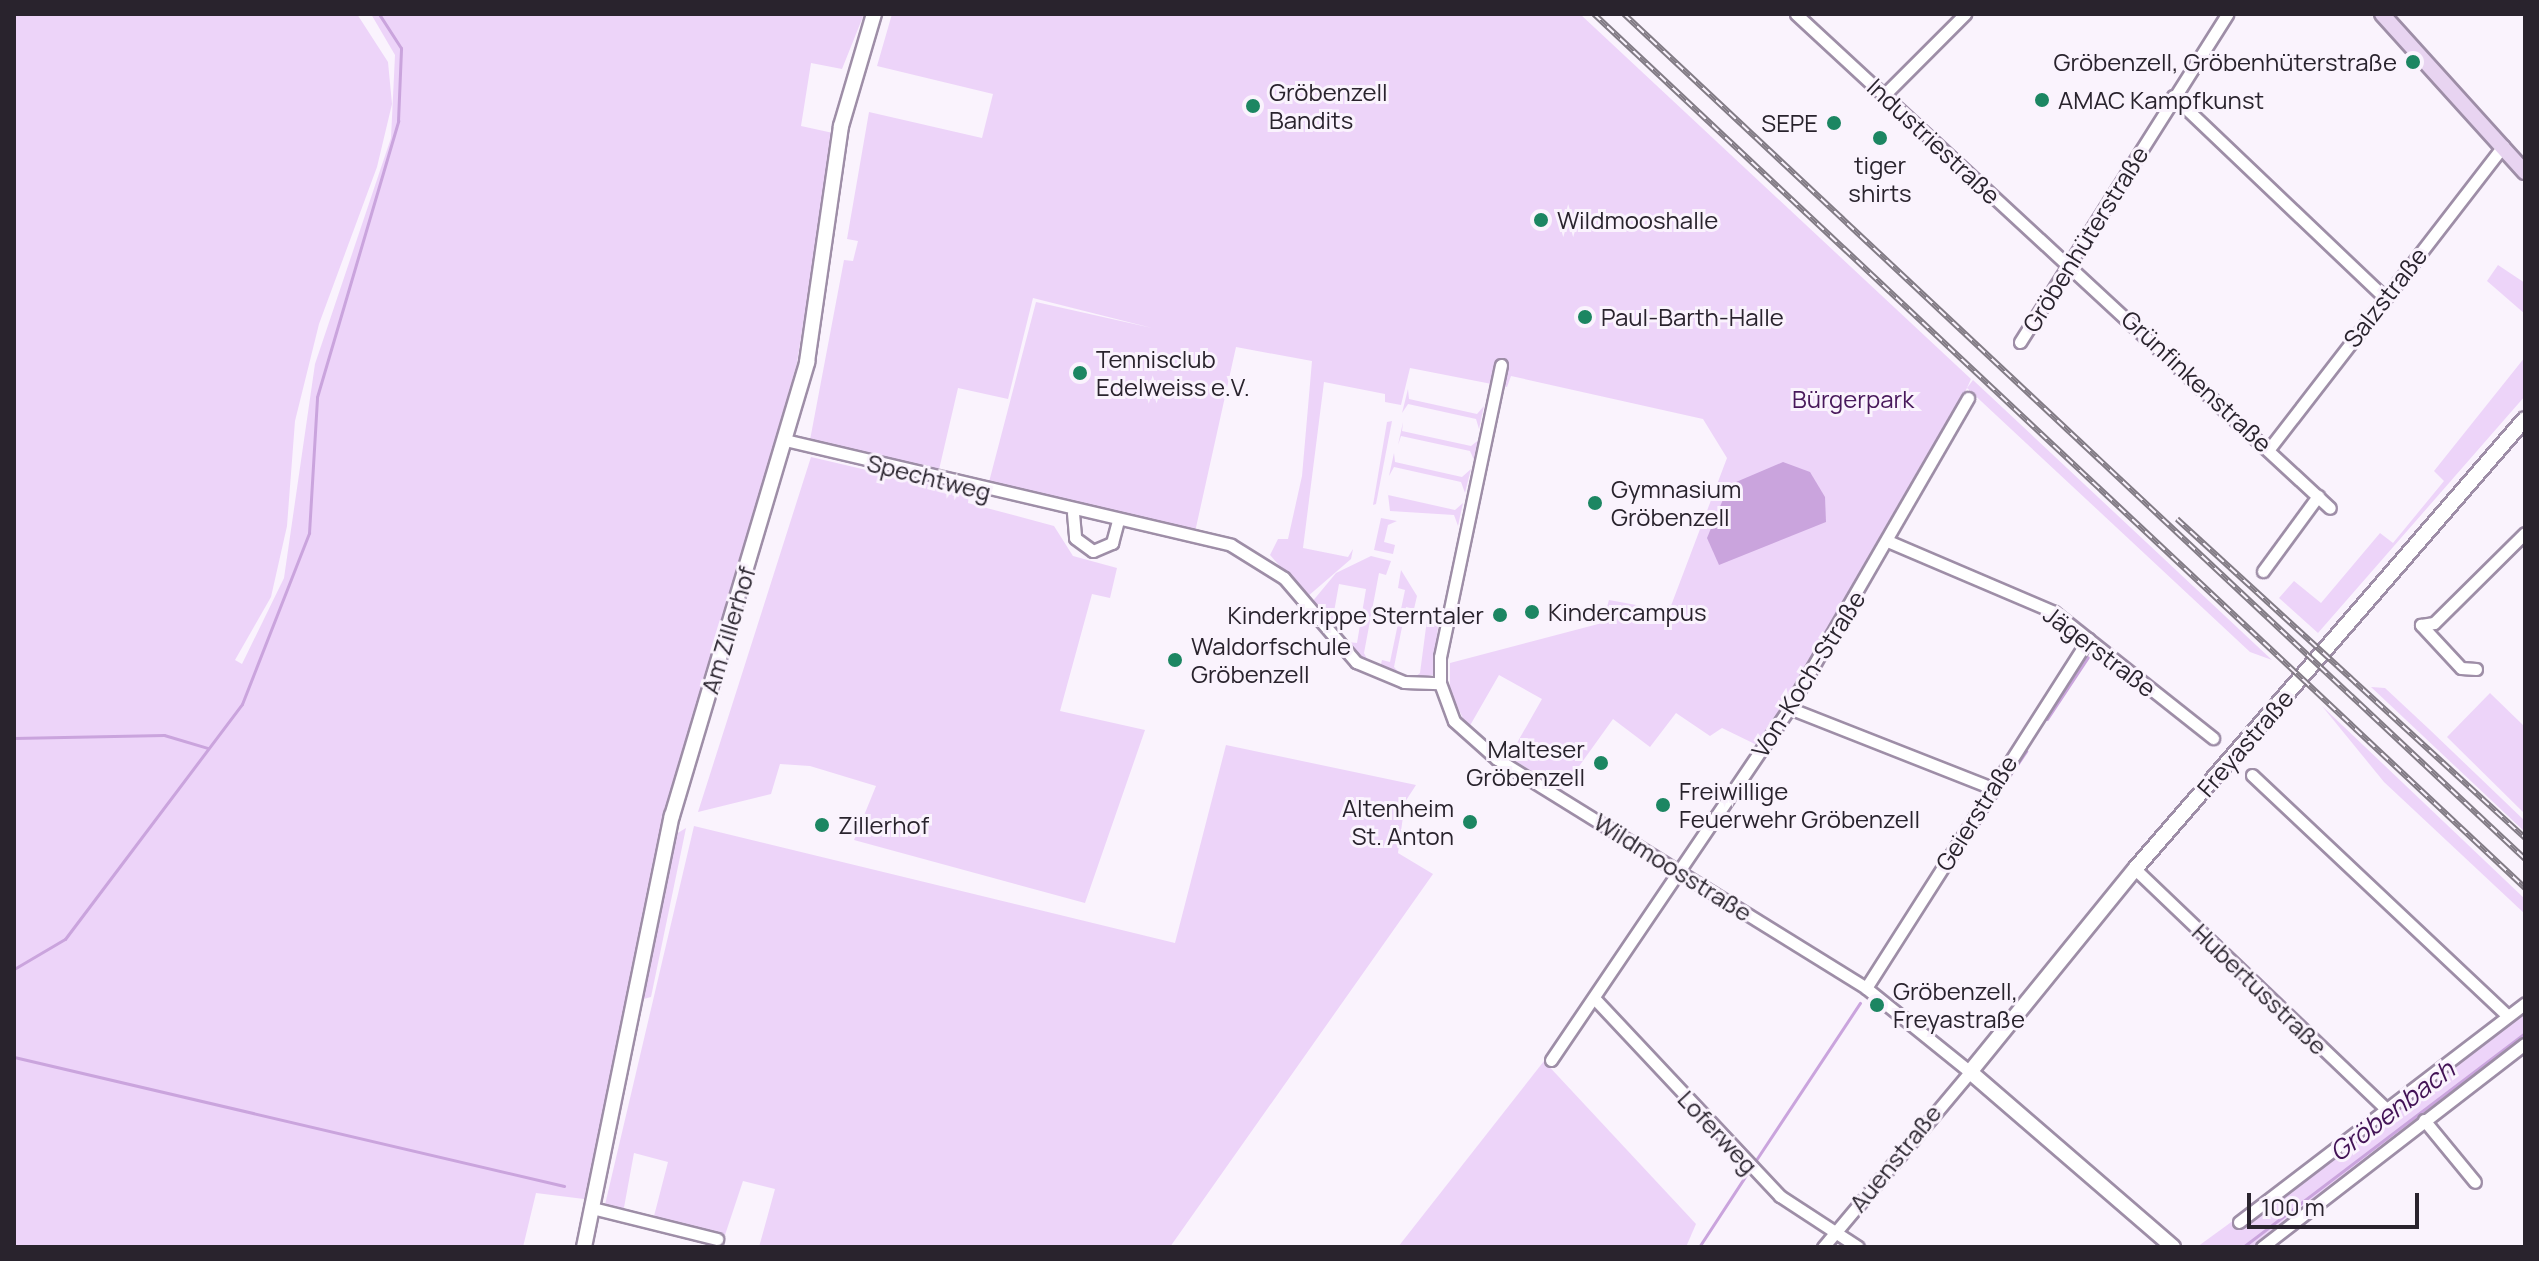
<!DOCTYPE html>
<html>
<head>
<meta charset="utf-8">
<style>
  body { margin:0 }
  #map { position:relative; width:2539px; height:1261px; overflow:hidden; background:#faf3fd; font-family:Manrope,sans-serif }
  div>[style] { position:absolute }
  .green>* { inset:0; background:#edd4f9 }
  .water>* { inset:0; background:#caa4dd }
  .stream>* { height:3px; margin:-1.5px; padding:0 1.5px; transform-origin:1.5px; border-radius:1.5px; background:#caa4dd }
  .roads { filter:drop-shadow(2px 0 #9e8ea7) drop-shadow(-2px 0 #9e8ea7) drop-shadow(0 2px #9e8ea7) drop-shadow(0 -2px #9e8ea7) }
  .minor>* { height:11px; margin:-5.5px; padding:0 5.5px; transform-origin:5.5px; border-radius:5.5px; background:#fff }
  .tertiary>* { height:14px; margin:-7px; padding:0 7px; transform-origin:7px; border-radius:7px; background:#fff }
  .secondary>* { height:14px; margin:-7px; padding:0 7px; transform-origin:7px; border-radius:7px; background:#e8d4f1 }
  .rail>* { height:6px; margin-top:-3px; transform-origin:0; background:repeating-linear-gradient(90deg,#faf3fd 0 9px,#827b85 0 18px); box-sizing:border-box; border-block:2px solid #827b85 }
  .dots>* { width:22px; height:22px; translate:-50% -50%; box-sizing:border-box; border:4px solid #faf3fd; border-radius:50% }
  span { translate:-50% -50%; white-space:nowrap; text-align:center; line-height:1.15; -webkit-text-stroke:6px #faf3fd; paint-order:stroke }
  .poi-label { font-size:24px; color:#29232d }
  .right { translate:-100% -50%; text-align:right }
  .left { translate:0 -50%; text-align:left }
  .street-label { font-size:24px; color:#29232d }
  .park-label { font-size:24px; color:#48185b }
  .water-label { font-size:26px; color:#421255; font-style:italic }
  .frame { position:absolute; inset:0; border:16px solid #29232d; pointer-events:none }
  .scale { position:absolute; left:2247px; top:1193px; width:172px; height:36px; box-sizing:border-box; border:4px solid #29232d; border-top:0; padding-left:10px; font-size:24px; line-height:28px; white-space:nowrap; color:#29232d; -webkit-text-stroke:6px #faf3fd; paint-order:stroke }
</style>
</head>
<body>
<div id="map">
  <div class="green">
    <i style="clip-path:polygon(14px 14px,357px 14px,388px 62px,392px 104px,377px 167px,319px 324px,295px 421px,287px 526px,271px 597px,235px 660px,242px 664px,284px 578px,315px 364px,391px 138px,395px 55px,371px 14px,864px 14px,842px 69px,811px 63px,801px 126px,833px 133px,797px 363px,663px 834px,590px 1178px,584px 1199px,536px 1193px,523px 1247px,14px 1247px)"></i>
    <i style="clip-path:polygon(892px 14px,1580px 14px,1971px 379px,1967px 388px,1973px 380px,2272px 660px,2250px 652px,1967px 388px,1887px 539px,1759px 746px,1722px 728px,1710px 736px,1676px 713px,1650px 747px,1613px 719px,1562px 790px,1509px 757px,1542px 699px,1499px 675px,1468px 729px,1450px 691px,1450px 663px,1602px 623px,1609px 600px,1669px 611px,1727px 458px,1703px 419px,1511px 376px,1507px 387px,1410px 368px,1401px 405px,1385px 402px,1385px 394px,1324px 382px,1303px 548px,1348px 557px,1353px 549px,1351px 559px,1307px 597px,1270px 555px,1278px 539px,1288px 539px,1302px 476px,1312px 361px,1236px 347px,1195px 532px,989px 482px,1036px 302px,1152px 328px,1033px 298px,1008px 399px,958px 388px,938px 474px,810px 440px,844px 260px,853px 261px,858px 241px,847px 239px,869px 112px,982px 138px,993px 94px,877px 66px)"></i>
    <i style="clip-path:polygon(2498px 265px,2525px 283px,2525px 314px,2487px 281px)"></i>
    <i style="clip-path:polygon(2525px 357px,2525px 396px,2318px 633px,2279px 598px,2294px 581px,2321px 603px,2380px 533px,2393px 543px,2444px 481px,2434px 471px)"></i>
    <i style="clip-path:polygon(1408px 389px,1409px 399px,1477px 414px,1484px 406px,1479px 429px,1476px 419px,1408px 404px,1402px 413px)"></i>
    <i style="clip-path:polygon(1392px 421px,1376px 504px,1373px 505px,1387px 422px)"></i>
    <i style="clip-path:polygon(1403px 422px,1402px 431px,1471px 446px,1480px 439px,1475px 462px,1470px 451px,1401px 436px,1398px 445px)"></i>
    <i style="clip-path:polygon(1394px 453px,1395px 462px,1462px 477px,1471px 469px,1465px 493px,1461px 482px,1394px 467px,1389px 476px)"></i>
    <i style="clip-path:polygon(811px 457px,969px 494px,968px 503px,1054px 526px,1073px 556px,1117px 568px,1110px 598px,1092px 594px,1060px 711px,1145px 730px,1085px 903px,854px 840px,876px 786px,810px 766px,780px 764px,771px 794px,698px 812px)"></i>
    <i style="clip-path:polygon(1387px 486px,1388px 495px,1455px 510px,1463px 503px,1458px 526px,1454px 515px,1390px 511px)"></i>
    <i style="clip-path:polygon(1381px 518px,1397px 521px,1388px 525px,1384px 542px,1395px 545px,1393px 554px,1374px 550px)"></i>
    <i style="clip-path:polygon(1371px 556px,1391px 561px,1386px 575px,1379px 573px,1364px 653px,1369px 663px,1347px 650px,1348px 642px,1357px 643px,1366px 589px,1339px 584px,1330px 634px,1312px 602px,1336px 573px)"></i>
    <i style="clip-path:polygon(1401px 570px,1417px 596px,1414px 609px,1406px 607px,1394px 667px,1401px 675px,1379px 672px,1382px 660px,1390px 662px,1405px 590px,1398px 588px)"></i>
    <i style="clip-path:polygon(1428px 612px,1438px 627px,1433px 675px,1411px 680px,1420px 673px)"></i>
    <i style="clip-path:polygon(2371px 687px,2385px 688px,2429px 729px,2525px 821px,2525px 832px)"></i>
    <i style="clip-path:polygon(2490px 693px,2525px 727px,2525px 814px,2447px 737px)"></i>
    <i style="clip-path:polygon(2322px 706px,2525px 899px,2525px 914px,2384px 782px)"></i>
    <i style="clip-path:polygon(1226px 745px,1416px 785px,1405px 802px,1398px 853px,1433px 874px,1170px 1247px,759px 1247px,775px 1189px,743px 1181px,725px 1235px,653px 1220px,668px 1162px,634px 1153px,623px 1213px,604px 1209px,694px 826px,1175px 943px)"></i>
    <i style="clip-path:polygon(686px 828px,651px 997px,640px 1000px,676px 834px)"></i>
    <i style="clip-path:polygon(2525px 1008px,2525px 1039px,2257px 1247px,2197px 1247px)"></i>
    <i style="clip-path:polygon(1544px 1061px,1696px 1224px,1686px 1247px,1398px 1247px)"></i>
  </div>
  <div class="water">
    <i style="clip-path:polygon(1783px 462px,1810px 472px,1825px 497px,1826px 522px,1719px 565px,1707px 538px,1729px 485px)"></i>
  </div>
  <div class="stream">
    <i style="left:2047px;top:719px;width:74px;rotate:-56.5deg"></i>
    <i style="left:14px;top:738px;width:150px;rotate:-1.1deg"></i>
    <i style="left:164px;top:735px;width:46px;rotate:16.5deg"></i>
    <i style="left:2010px;top:775px;width:29px;rotate:-56deg"></i>
    <i style="left:1964px;top:846px;width:73px;rotate:-56.7deg"></i>
    <i style="left:1938px;top:885px;width:23px;rotate:-56deg"></i>
    <i style="left:14px;top:969px;width:59px;rotate:-30.5deg"></i>
    <i style="left:65px;top:939px;width:294px;rotate:-53deg"></i>
    <i style="left:242px;top:704px;width:184px;rotate:-68.6deg"></i>
    <i style="left:309px;top:533px;width:136px;rotate:-86.6deg"></i>
    <i style="left:317px;top:397px;width:288px;rotate:-73.6deg"></i>
    <i style="left:398px;top:121px;width:73px;rotate:-87.6deg"></i>
    <i style="left:401px;top:48px;width:40px;rotate:-122.9deg"></i>
    <i style="left:14px;top:1057px;width:565px;rotate:13.2deg"></i>
    <i style="left:1754px;top:1163px;width:192px;rotate:-56.5deg"></i>
    <i style="left:1699px;top:1247px;width:93px;rotate:-56.8deg"></i>
    <i style="left:2243px;top:1247px;width:354px;rotate:-37.2deg"></i>
  </div>
  <div class="roads">
    <div class="minor">
      <i style="left:1796px;top:14px;width:727px;rotate:42.77deg"></i>
      <i style="left:1884px;top:95px;width:115px;rotate:-45deg"></i>
      <i style="left:2173px;top:96px;width:293px;rotate:43.6deg"></i>
      <i style="left:2020px;top:342px;width:388px;rotate:-57.7deg"></i>
      <i style="left:1501px;top:365px;width:298px;rotate:101.8deg"></i>
      <i style="left:1440px;top:657px;width:26px;rotate:90deg"></i>
      <i style="left:1440px;top:683px;width:40px;rotate:69.8deg"></i>
      <i style="left:1454px;top:721px;width:57px;rotate:41.5deg"></i>
      <i style="left:1497px;top:759px;width:434px;rotate:31.8deg"></i>
      <i style="left:1866px;top:988px;width:134px;rotate:38.9deg"></i>
      <i style="left:1970px;top:1072px;width:229px;rotate:130deg"></i>
      <i style="left:785px;top:440px;width:458px;rotate:13.2deg"></i>
      <i style="left:1231px;top:545px;width:62px;rotate:31.9deg"></i>
      <i style="left:1284px;top:578px;width:111px;rotate:49.4deg"></i>
      <i style="left:1356px;top:662px;width:52px;rotate:22.6deg"></i>
      <i style="left:1404px;top:682px;width:36px;rotate:2deg"></i>
      <i style="left:2269px;top:449px;width:383px;rotate:-52.3deg"></i>
      <i style="left:1073px;top:513px;width:25px;rotate:85deg"></i>
      <i style="left:1075px;top:538px;width:22px;rotate:36deg"></i>
      <i style="left:1093px;top:551px;width:21px;rotate:-23deg"></i>
      <i style="left:1112px;top:543px;width:20px;rotate:-75deg"></i>
      <i style="left:1890px;top:542px;width:178px;rotate:23.1deg"></i>
      <i style="left:2054px;top:612px;width:203px;rotate:38.4deg"></i>
      <i style="left:2263px;top:571px;width:93px;rotate:-53.7deg"></i>
      <i style="left:2476px;top:669px;width:15px;rotate:-176deg"></i>
      <i style="left:2461px;top:668px;width:59px;rotate:-132.9deg"></i>
      <i style="left:2421px;top:625px;width:13px;rotate:-9deg"></i>
      <i style="left:2434px;top:623px;width:128px;rotate:-44.7deg"></i>
      <i style="left:1789px;top:708px;width:218px;rotate:21.5deg"></i>
      <i style="left:2252px;top:775px;width:349px;rotate:43.3deg"></i>
      <i style="left:2135px;top:869px;width:346px;rotate:43.7deg"></i>
      <i style="left:1866px;top:988px;width:414px;rotate:-57.5deg"></i>
      <i style="left:1594px;top:998px;width:272px;rotate:46.8deg"></i>
      <i style="left:1780px;top:1196px;width:93px;rotate:33.2deg"></i>
      <i style="left:1551px;top:1060px;width:425px;rotate:-55.9deg"></i>
      <i style="left:1789px;top:708px;width:358px;rotate:-60deg"></i>
      <i style="left:2424px;top:1120px;width:80px;rotate:50.6deg"></i>
      <i style="left:592px;top:1208px;width:129px;rotate:13.9deg"></i>
      <i style="left:2239px;top:1222px;width:360px;rotate:-37.4deg"></i>
      <i style="left:2262px;top:1247px;width:332px;rotate:-37.7deg"></i>
    </div>
    <div class="tertiary">
      <i style="left:584px;top:1247px;width:440px;rotate:-78.5deg"></i>
      <i style="left:672px;top:816px;width:474px;rotate:-73.4deg"></i>
      <i style="left:807px;top:362px;width:238px;rotate:-81.8deg"></i>
      <i style="left:841px;top:126px;width:117px;rotate:-73.6deg"></i>
      <i style="left:2173px;top:1247px;width:268px;rotate:-139.2deg"></i>
      <i style="left:1970px;top:1072px;width:262px;rotate:-50.9deg"></i>
      <i style="left:2135px;top:869px;width:595px;rotate:-49.09deg"></i>
    </div>
    <div class="secondary">
      <i style="left:2382px;top:14px;width:213px;rotate:47.9deg"></i>
    </div>
  </div>
  <div class="rail">
    <i style="left:1594px;top:14px;width:1277px;rotate:43.19deg"></i>
    <i style="left:1624px;top:14px;width:1235px;rotate:43.16deg"></i>
    <i style="left:2177px;top:519px;width:472px;rotate:42.5deg"></i>
  </div>
  <div class="dots">
    <i style="left:2413px;top:62px;background:#1c8662"></i>
    <i style="left:2042px;top:100px;background:#1c8662"></i>
    <i style="left:1253px;top:106px;background:#1c8662"></i>
    <i style="left:1834px;top:123px;background:#1c8662"></i>
    <i style="left:1880px;top:138px;background:#1c8662"></i>
    <i style="left:1541px;top:220px;background:#1c8662"></i>
    <i style="left:1585px;top:317px;background:#1c8662"></i>
    <i style="left:1080px;top:373px;background:#1c8662"></i>
    <i style="left:1595px;top:503px;background:#1c8662"></i>
    <i style="left:1532px;top:612px;background:#1c8662"></i>
    <i style="left:1500px;top:615px;background:#1c8662"></i>
    <i style="left:1175px;top:660px;background:#1c8662"></i>
    <i style="left:1601px;top:763px;background:#1c8662"></i>
    <i style="left:1663px;top:805px;background:#1c8662"></i>
    <i style="left:1470px;top:822px;background:#1c8662"></i>
    <i style="left:822px;top:825px;background:#1c8662"></i>
    <i style="left:1877px;top:1005px;background:#1c8662"></i>
  </div>
  <div class="poi-label">
    <span class="right" style="left:2397px;top:62px">Gröbenzell, Gröbenhüterstraße</span>
    <span class="left" style="left:1269px;top:106px">Gröbenzell<br>Bandits</span>
    <span class="left" style="left:2058px;top:100px">AMAC Kampfkunst</span>
    <span class="right" style="left:1818px;top:123px">SEPE</span>
    <span style="left:1880px;top:179px">tiger<br>shirts</span>
    <span class="left" style="left:1557px;top:220px">Wildmooshalle</span>
    <span class="left" style="left:1601px;top:317px">Paul-Barth-Halle</span>
    <span class="left" style="left:1096px;top:373px">Tennisclub<br>Edelweiss e.V.</span>
    <span class="left" style="left:1611px;top:503px">Gymnasium<br>Gröbenzell</span>
    <span class="left" style="left:1548px;top:612px">Kindercampus</span>
    <span class="right" style="left:1484px;top:615px">Kinderkrippe Sterntaler</span>
    <span class="left" style="left:1191px;top:660px">Waldorfschule<br>Gröbenzell</span>
    <span class="right" style="left:1585px;top:763px">Malteser<br>Gröbenzell</span>
    <span class="left" style="left:1679px;top:805px">Freiwillige<br>Feuerwehr Gröbenzell</span>
    <span class="right" style="left:1454px;top:822px">Altenheim<br>St. Anton</span>
    <span class="left" style="left:838px;top:825px">Zillerhof</span>
    <span class="left" style="left:1893px;top:1005px">Gröbenzell,<br>Freyastraße</span>
  </div>
  <div class="street-label">
    <span style="left:1934px;top:141px;rotate:43deg">Industriestraße</span>
    <span style="left:2085px;top:239px;rotate:-58deg">Gröbenhüterstraße</span>
    <span style="left:2385px;top:297px;rotate:-52deg">Salzstraße</span>
    <span style="left:2197px;top:381px;rotate:43deg">Grünfinkenstraße</span>
    <span style="left:929px;top:477px;rotate:14deg">Spechtweg</span>
    <span style="left:728px;top:630px;rotate:-73deg">Am Zillerhof</span>
    <span style="left:2100px;top:651px;rotate:37deg">Jägerstraße</span>
    <span style="left:1808px;top:674px;rotate:-58deg">Von-Koch-Straße</span>
    <span style="left:2245px;top:743px;rotate:-49deg">Freyastraße</span>
    <span style="left:1976px;top:813px;rotate:-58deg">Geierstraße</span>
    <span style="left:1673px;top:867px;rotate:32deg">Wildmoosstraße</span>
    <span style="left:2260px;top:989px;rotate:44deg">Hubertusstraße</span>
    <span style="left:1718px;top:1132px;rotate:47deg">Loferweg</span>
    <span style="left:1895px;top:1158px;rotate:-51deg">Auenstraße</span>
  </div>
  <div class="park-label">
    <span style="left:1853px;top:399px">Bürgerpark</span>
  </div>
  <div class="water-label">
    <span style="left:2392px;top:1111px;rotate:-37deg">Gröbenbach</span>
  </div>
  <div class="frame"></div>
  <div class="scale">100 m</div>
</div>
</body>
</html>
